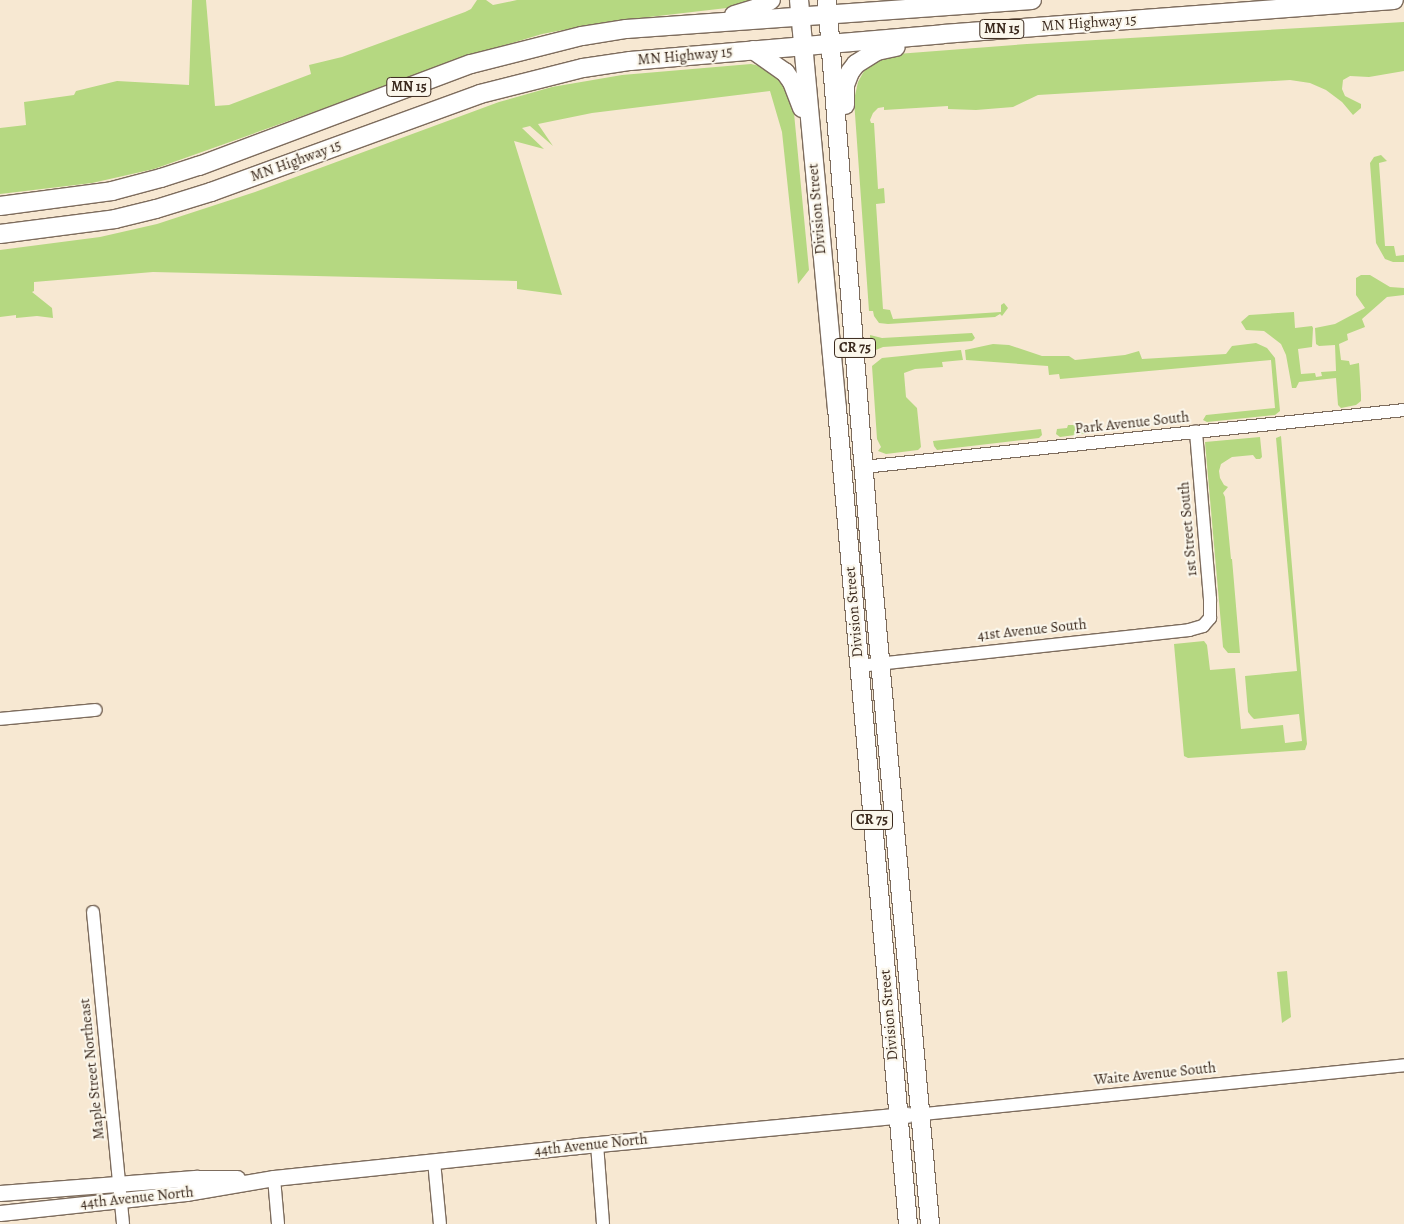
<!DOCTYPE html>
<html>
<head>
<meta charset="utf-8">
<style>
  body { margin:0 }
  #map { position:relative; width:1404px; height:1224px; overflow:hidden; background:#f7e8d2; font-family:Alegreya,serif }
  div>[style] { position:absolute }
  .green>* { inset:0; background:#b5d881 }
  .roads { filter:drop-shadow(1px 0 #7d6c5d) drop-shadow(-1px 0 #7d6c5d) drop-shadow(0 1px #7d6c5d) drop-shadow(0 -1px #7d6c5d) }
  .minor>* { height:12px; margin:-6px; padding:0 6px; transform-origin:6px; border-radius:6px; background:#fff }
  .major>* { height:15px; margin:-7.5px; padding:0 7.5px; transform-origin:7.5px; border-radius:7.5px; background:#fff }
  .highway>* { height:18px; margin:-9px; padding:0 9px; transform-origin:9px; border-radius:9px; background:#fff }
  span { translate:-50% -50%; white-space:nowrap; text-align:center; line-height:1.15; -webkit-text-stroke:4px #fbf7ec; paint-order:stroke }
  .shield-label span { padding:1px 4px; background:#fbf7ec; border:1px solid; border-radius:4px; -webkit-text-stroke-width:0 }
  .shield-label { font-size:14px; color:#3b2a1e; font-weight:700 }
  .street-label { font-size:15px; color:#3b2a1e }
</style>
</head>
<body>
<div id="map">
  <div class="green">
    <i style="clip-path:polygon(192px 0,206px 0,215px 106px,229px 105px,311px 74px,309px 65px,342px 57px,465px 12px,471px 9px,477px 0,486px 0,493px 5px,517px 0,757px 0,744px 6px,606px 22px,542px 34px,485px 51px,154px 169px,92px 183px,0 194px,0 128px,26px 125px,24px 102px,74px 95px,76px 91px,117px 81px,189px 85px)"></i>
    <i style="clip-path:polygon(1404px 22px,1404px 71px,1369px 77px,1350px 76px,1343px 80px,1342px 89px,1345px 96px,1361px 104px,1361px 108px,1353px 115px,1342px 102px,1326px 90px,1310px 83px,1290px 80px,1038px 95px,1013px 107px,976px 110px,948px 109px,948px 106px,884px 110px,884px 107px,878px 108px,873px 113px,870px 120px,871px 123px,874px 123px,878px 189px,884px 188px,885px 203px,876px 204px,883px 309px,890px 310px,893px 319px,1001px 312px,1001px 305px,1004px 303px,1008px 308px,1002px 316px,1000px 314px,995px 317px,888px 324px,879px 323px,874px 316px,873px 311px,869px 311px,854px 100px,858px 82px,869px 62px,897px 54px,1027px 44px)"></i>
    <i style="clip-path:polygon(751px 64px,768px 68px,783px 82px,794px 113px,809px 270px,798px 284px,782px 132px,770px 91px,592px 113px,538px 124px,553px 146px,530px 126px,522px 128px,544px 149px,514px 141px,562px 295px,517px 289px,517px 281px,153px 272px,34px 282px,34px 291px,32px 292px,52px 308px,53px 318px,37px 316px,16px 318px,16px 315px,0 317px,0 250px,100px 237px,157px 224px,255px 192px,499px 102px,552px 87px,622px 75px)"></i>
    <i style="clip-path:polygon(1381px 155px,1387px 161px,1379px 163px,1385px 246px,1394px 246px,1396px 256px,1404px 255px,1404px 262px,1393px 262px,1385px 259px,1376px 243px,1370px 163px,1374px 157px)"></i>
    <i style="clip-path:polygon(1361px 275px,1370px 275px,1390px 287px,1404px 288px,1404px 295px,1387px 297px,1362px 319px,1365px 327px,1347px 334px,1348px 340px,1339px 344px,1341px 360px,1349px 361px,1350px 365px,1359px 363px,1361px 395px,1361px 401px,1356px 405px,1341px 408px,1338px 405px,1336px 378px,1299px 382px,1296px 388px,1292px 388px,1286px 355px,1281px 344px,1264px 331px,1246px 330px,1241px 322px,1249px 315px,1294px 312px,1295px 328px,1312px 326px,1313px 328px,1312px 347px,1298px 349px,1301px 374px,1315px 373px,1316px 377px,1322px 376px,1321px 372px,1336px 371px,1335px 345px,1319px 346px,1316px 344px,1315px 328px,1335px 324px,1365px 308px,1356px 295px,1356px 278px)"></i>
    <i style="clip-path:polygon(972px 333px,975px 338px,972px 341px,883px 347px,871px 352px,870px 335px,882px 338px)"></i>
    <i style="clip-path:polygon(1256px 343px,1267px 348px,1275px 358px,1280px 411px,1275px 415px,1207px 422px,1203px 420px,1206px 415px,1275px 408px,1271px 360px,1060px 379px,1059px 374px,1049px 375px,1048px 366px,966px 360px,965px 350px,993px 344px,1009px 345px,1042px 356px,1069px 356px,1075px 360px,1125px 355px,1139px 351px,1142px 359px,1226px 354px,1232px 346px)"></i>
    <i style="clip-path:polygon(961px 350px,963px 360px,942px 362px,943px 367px,915px 369px,904px 373px,906px 397px,917px 408px,921px 447px,918px 450px,886px 454px,878px 451px,881px 447px,877px 439px,872px 366px,882px 358px)"></i>
    <i style="clip-path:polygon(1068px 425px,1092px 425px,1098px 428px,1098px 432px,1060px 437px,1056px 434px,1057px 429px,1067px 428px)"></i>
    <i style="clip-path:polygon(1041px 429px,1042px 435px,1039px 438px,937px 450px,934px 446px,933px 441px)"></i>
    <i style="clip-path:polygon(1281px 436px,1307px 744px,1305px 750px,1188px 758px,1184px 756px,1174px 644px,1204px 641px,1207px 645px,1210px 670px,1235px 668px,1241px 729px,1283px 725px,1285px 743px,1302px 741px,1299px 714px,1254px 719px,1251px 716px,1248px 712px,1245px 676px,1297px 671px,1276px 438px)"></i>
    <i style="clip-path:polygon(1260px 437px,1262px 457px,1260px 459px,1256px 459px,1253px 455px,1232px 457px,1221px 464px,1219px 471px,1220px 478px,1224px 485px,1228px 487px,1223px 493px,1225px 497px,1231px 559px,1232px 559px,1240px 653px,1228px 653px,1223px 647px,1205px 442px)"></i>
    <i style="clip-path:polygon(1287px 971px,1291px 1017px,1282px 1023px,1277px 972px)"></i>
  </div>
  <div class="roads">
    <div class="minor">
      <i style="left:863px;top:467px;width:544px;rotate:-6.01deg"></i>
      <i style="left:859px;top:666px;width:332px;rotate:-6.2deg"></i>
      <i style="left:1189px;top:630px;width:15px;rotate:-16deg"></i>
      <i style="left:1203px;top:626px;width:11px;rotate:-49deg"></i>
      <i style="left:1210px;top:618px;width:19px;rotate:-90deg"></i>
      <i style="left:1210px;top:599px;width:168px;rotate:-94.8deg"></i>
      <i style="left:0;top:719px;width:96px;rotate:-5.4deg"></i>
      <i style="left:93px;top:912px;width:313px;rotate:84.5deg"></i>
      <i style="left:914px;top:1115px;width:493px;rotate:-5.8deg"></i>
      <i style="left:597px;top:1144px;width:80px;rotate:85.7deg"></i>
      <i style="left:434px;top:1161px;width:63px;rotate:84.6deg"></i>
      <i style="left:274px;top:1178px;width:46px;rotate:85deg"></i>
    </div>
    <div class="major">
      <i style="left:0;top:1193px;width:198px;rotate:-4.4deg"></i>
      <i style="left:197px;top:1178px;width:40px"></i>
      <i style="left:0;top:1213px;width:187px;rotate:-6.1deg"></i>
      <i style="left:186px;top:1193px;width:89px;rotate:-9.7deg"></i>
      <i style="left:274px;top:1178px;width:305px;rotate:-6deg"></i>
      <i style="left:577px;top:1146px;width:332px;rotate:-5.4deg"></i>
    </div>
    <div class="highway">
      <i style="left:799px;top:0;width:410px;rotate:84.7deg"></i>
      <i style="left:837px;top:408px;width:819px;rotate:85.03deg"></i>
      <i style="left:827px;top:0;width:538px;rotate:85.52deg"></i>
      <i style="left:869px;top:536px;width:691px;rotate:84.93deg"></i>
      <i style="left:734px;top:15px;width:24px;rotate:-17deg"></i>
      <i style="left:757px;top:8px;width:16px;rotate:-30deg"></i>
      <i style="left:753px;top:50px;width:39px;rotate:35deg"></i>
      <i style="left:785px;top:72px;width:12px;rotate:55deg"></i>
      <i style="left:792px;top:82px;width:28px;rotate:69deg"></i>
      <i style="left:845px;top:105px;width:20px;rotate:-90deg"></i>
      <i style="left:845px;top:85px;width:14px;rotate:-69deg"></i>
      <i style="left:850px;top:72px;width:10px;rotate:-53deg"></i>
      <i style="left:856px;top:64px;width:25px;rotate:-32deg"></i>
      <i style="left:877px;top:51px;width:19px;rotate:-12deg"></i>
      <i style="left:0;top:206px;width:113px;rotate:-7.6deg"></i>
      <i style="left:112px;top:191px;width:51px;rotate:-14.9deg"></i>
      <i style="left:161px;top:178px;width:40px;rotate:-18deg"></i>
      <i style="left:199px;top:166px;width:290px;rotate:-20.6deg"></i>
      <i style="left:471px;top:64px;width:114px;rotate:-14.2deg"></i>
      <i style="left:582px;top:36px;width:45px;rotate:-9deg"></i>
      <i style="left:626px;top:29px;width:407px;rotate:-4.1deg"></i>
      <i style="left:0;top:234px;width:116px;rotate:-7.4deg"></i>
      <i style="left:115px;top:219px;width:42px;rotate:-13.7deg"></i>
      <i style="left:156px;top:209px;width:58px;rotate:-17.2deg"></i>
      <i style="left:211px;top:192px;width:286px;rotate:-20deg"></i>
      <i style="left:480px;top:94px;width:106px;rotate:-14.2deg"></i>
      <i style="left:583px;top:68px;width:48px;rotate:-8.5deg"></i>
      <i style="left:630px;top:61px;width:314px;rotate:-4.9deg"></i>
      <i style="left:943px;top:34px;width:452px;rotate:-4.3deg"></i>
    </div>
  </div>
  <div class="shield-label">
    <span style="left:1002px;top:29px">MN 15</span>
    <span style="left:409px;top:87px">MN 15</span>
    <span style="left:855px;top:348px">CR 75</span>
    <span style="left:872px;top:820px">CR 75</span>
  </div>
  <div class="street-label">
    <span style="left:1089px;top:23px;rotate:-4deg">MN Highway 15</span>
    <span style="left:685px;top:56px;rotate:-5deg">MN Highway 15</span>
    <span style="left:296px;top:161px;rotate:-20deg">MN Highway 15</span>
    <span style="left:817px;top:209px;rotate:-95deg">Division Street</span>
    <span style="left:1132px;top:423px;rotate:-6deg">Park Avenue South</span>
    <span style="left:1188px;top:529px;rotate:-95deg">1st Street South</span>
    <span style="left:854px;top:612px;rotate:-95deg">Division Street</span>
    <span style="left:1032px;top:630px;rotate:-6deg">41st Avenue South</span>
    <span style="left:889px;top:1015px;rotate:-95deg">Division Street</span>
    <span style="left:92px;top:1069px;rotate:-96deg">Maple Street Northeast</span>
    <span style="left:1155px;top:1074px;rotate:-6deg">Waite Avenue South</span>
    <span style="left:591px;top:1145px;rotate:-6deg">44th Avenue North</span>
    <span style="left:137px;top:1198px;rotate:-6deg">44th Avenue North</span>
  </div>
</div>
</body>
</html>
